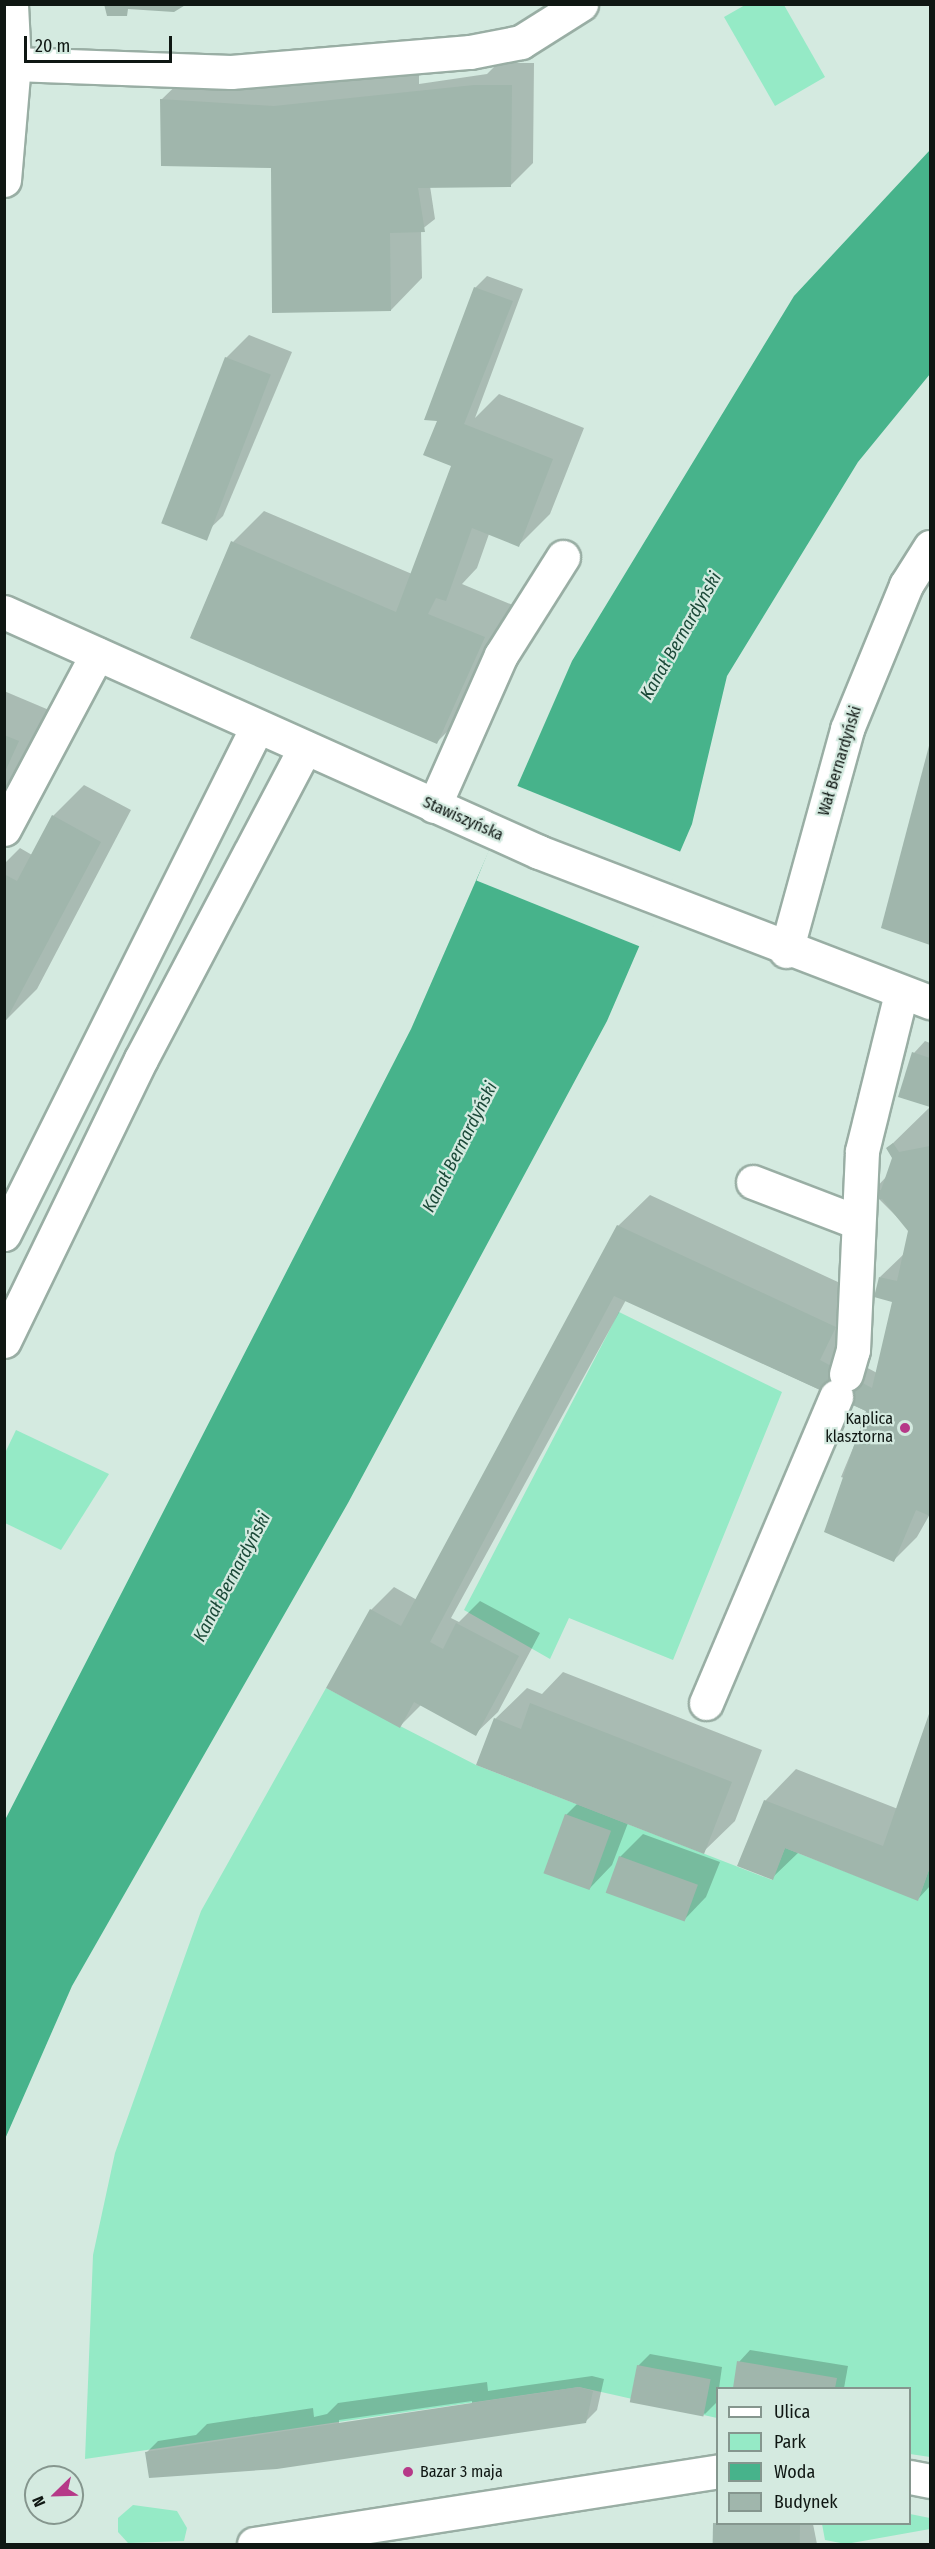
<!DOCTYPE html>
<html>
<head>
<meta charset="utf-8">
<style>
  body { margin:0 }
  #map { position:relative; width:935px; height:2549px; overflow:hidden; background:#d4eae0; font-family:"Fira Sans Condensed",sans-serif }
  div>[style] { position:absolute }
  .green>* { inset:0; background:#95eac6 }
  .water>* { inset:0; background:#47b38b }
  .pier>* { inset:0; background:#d4eae0; transform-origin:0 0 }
  .shadow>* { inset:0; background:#0003 }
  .building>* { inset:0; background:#a0b6ac; transform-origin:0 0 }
  .roads { filter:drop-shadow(2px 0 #99aea4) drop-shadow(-2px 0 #99aea4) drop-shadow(0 2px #99aea4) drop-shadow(0 -2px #99aea4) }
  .minor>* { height:33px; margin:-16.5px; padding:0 16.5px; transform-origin:16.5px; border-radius:16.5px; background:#fff }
  .dots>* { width:16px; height:16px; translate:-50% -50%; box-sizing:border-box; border:3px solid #d4eae0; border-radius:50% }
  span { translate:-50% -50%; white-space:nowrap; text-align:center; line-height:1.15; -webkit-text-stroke:4.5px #d4eae0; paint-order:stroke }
  .street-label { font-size:16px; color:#0f1713 }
  .poi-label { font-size:16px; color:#0f1713 }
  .right { translate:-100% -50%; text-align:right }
  .left { translate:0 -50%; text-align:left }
  .water-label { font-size:18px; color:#1b4938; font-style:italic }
  .frame { position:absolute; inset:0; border:6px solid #0f1713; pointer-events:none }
  .legend { position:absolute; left:716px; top:2387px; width:195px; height:138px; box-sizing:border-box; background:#d4eae0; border:2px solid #85968e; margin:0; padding:8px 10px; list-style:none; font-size:18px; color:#0f1713 }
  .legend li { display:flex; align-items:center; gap:12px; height:30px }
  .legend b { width:30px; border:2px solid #85968e }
  .north { position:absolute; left:24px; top:2465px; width:60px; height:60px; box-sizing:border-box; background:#d4eae0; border:2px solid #85968e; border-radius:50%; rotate:247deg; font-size:16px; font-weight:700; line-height:24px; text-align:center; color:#0f1713 }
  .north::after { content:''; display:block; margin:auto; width:21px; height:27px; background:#b63988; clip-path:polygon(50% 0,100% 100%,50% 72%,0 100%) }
  .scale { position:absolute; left:24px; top:36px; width:148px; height:27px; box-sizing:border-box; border:3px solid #0f1713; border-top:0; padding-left:8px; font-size:18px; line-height:21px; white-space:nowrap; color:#0f1713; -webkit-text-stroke:4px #d4eae0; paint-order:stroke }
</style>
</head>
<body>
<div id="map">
  <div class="green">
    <i style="clip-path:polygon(745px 5px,784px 5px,825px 77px,775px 106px,724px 17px)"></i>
    <i style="clip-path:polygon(619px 1312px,782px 1392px,673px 1660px,569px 1618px,550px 1659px,464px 1610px)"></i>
    <i style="clip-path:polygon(16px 1430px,109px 1474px,61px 1550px,5px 1523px,5px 1453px)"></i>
    <i style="clip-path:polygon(326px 1688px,476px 1765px,772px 1880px,785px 1848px,918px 1900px,930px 1867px,930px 2457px,910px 2454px,910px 2388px,718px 2388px,717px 2418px,579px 2387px,85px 2459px,93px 2255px,115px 2153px,201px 1911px)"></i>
    <i style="clip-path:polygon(133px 2505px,177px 2511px,187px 2528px,184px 2541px,128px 2543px,118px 2532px,118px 2518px)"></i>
    <i style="clip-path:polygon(910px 2514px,930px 2518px,930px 2529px,846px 2544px,825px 2540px,822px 2524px,910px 2524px)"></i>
  </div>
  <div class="water">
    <i style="clip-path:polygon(930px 150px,930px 374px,858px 462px,727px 676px,692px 824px,607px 1021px,348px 1503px,72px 1986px,5px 2139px,5px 1820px,411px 1029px,572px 661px,794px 296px)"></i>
  </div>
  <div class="pier">
    <i style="left:515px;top:785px;width:181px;height:103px;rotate:22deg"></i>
  </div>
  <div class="shadow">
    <i style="clip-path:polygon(498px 63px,534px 63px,533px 163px,510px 186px,430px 186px,435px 219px,421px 230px,422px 278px,391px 310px,272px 167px,161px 100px,193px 69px,419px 67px,419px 84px,487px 74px)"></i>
    <i style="clip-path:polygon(487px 276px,523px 289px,475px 418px,499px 394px,584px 428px,550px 514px,519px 545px,489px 534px,477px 568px,462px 584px,515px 606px,468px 711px,437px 742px,233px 542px,264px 511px,412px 574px,454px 460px,439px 419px,475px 288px)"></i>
    <i style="clip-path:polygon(249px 335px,292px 352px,223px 516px,200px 538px,226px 358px)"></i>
    <i style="clip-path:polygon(4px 691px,49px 710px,4px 814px)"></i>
    <i style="clip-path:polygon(930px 745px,930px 944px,883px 927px)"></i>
    <i style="clip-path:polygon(84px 785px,131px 810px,37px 989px,5px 1021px,4px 864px,20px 848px,32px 855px,53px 816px)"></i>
    <i style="clip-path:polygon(925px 1041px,930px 1043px,930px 1106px,900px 1096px,914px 1053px)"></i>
    <i style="clip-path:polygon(930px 1107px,930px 1514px,917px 1537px,894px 1560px,849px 1480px,841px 1477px,868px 1412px,626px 1300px,451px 1618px,459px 1622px,480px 1601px,540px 1633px,498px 1712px,475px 1734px,421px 1705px,400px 1726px,371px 1610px,394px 1587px,417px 1600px,618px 1226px,650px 1195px,866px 1295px,838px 1352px,877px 1373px,894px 1300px,880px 1277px,905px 1253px,910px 1230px,872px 1192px,887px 1176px,893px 1158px,888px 1148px)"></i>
    <i style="clip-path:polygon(563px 1672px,762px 1750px,735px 1821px,703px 1852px,628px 1823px,612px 1865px,590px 1888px,566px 1815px,578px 1803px,495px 1719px,527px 1688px,542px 1694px)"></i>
    <i style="clip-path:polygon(930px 1715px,930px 1886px,918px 1899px,799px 1852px,772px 1878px,765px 1801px,796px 1769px,898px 1809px)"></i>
    <i style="clip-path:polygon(643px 1834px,720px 1862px,706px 1897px,684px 1920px,620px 1857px)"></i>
    <i style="clip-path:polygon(750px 2350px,848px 2366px,844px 2388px,734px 2388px,739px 2362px)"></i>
    <i style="clip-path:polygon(650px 2354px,722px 2367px,717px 2402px,705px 2414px,638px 2366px)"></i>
    <i style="clip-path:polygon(evenodd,592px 2376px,604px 2379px,597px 2410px,585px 2422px,146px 2453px,158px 2441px,196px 2435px,207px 2424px,313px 2408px,314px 2417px,327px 2414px,338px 2403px,487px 2382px,488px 2391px,592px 2376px,472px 2401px,472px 2404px,339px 2424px,339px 2420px,472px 2401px)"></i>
    <i style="clip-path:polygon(718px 2521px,813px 2524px,817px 2544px,719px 2544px)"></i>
  </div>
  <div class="building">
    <i style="clip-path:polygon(104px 4px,187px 4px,174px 12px,128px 9px,127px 16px,107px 16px)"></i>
    <i style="clip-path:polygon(474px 85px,512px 85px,511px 187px,418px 188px,425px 232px,390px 233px,391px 311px,272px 313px,271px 168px,161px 166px,160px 99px,274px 106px)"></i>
    <i style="clip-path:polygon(474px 287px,513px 301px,464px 424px,553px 459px,519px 547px,472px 528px,446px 601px,436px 598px,428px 614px,485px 637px,437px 744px,190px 638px,231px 541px,396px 612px,451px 466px,423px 455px,437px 421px,424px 420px)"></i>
    <i style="left:225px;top:357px;width:49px;height:178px;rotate:21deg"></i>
    <i style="clip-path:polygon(4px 735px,19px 741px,4px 774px)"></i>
    <i style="clip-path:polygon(930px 742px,930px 945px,881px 928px)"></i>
    <i style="clip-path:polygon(52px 815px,101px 842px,4px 1024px,4px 874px,17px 881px)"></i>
    <i style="clip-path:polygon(912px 1052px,930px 1058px,930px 1107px,898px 1097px)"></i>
    <i style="clip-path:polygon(893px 1143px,899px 1152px,930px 1146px,930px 1516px,916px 1510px,894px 1562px,824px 1532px,866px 1411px,614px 1296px,430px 1642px,443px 1649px,456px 1623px,519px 1656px,476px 1736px,414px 1702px,400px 1728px,326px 1688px,370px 1609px,401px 1626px,617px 1225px,836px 1327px,820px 1360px,872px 1388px,892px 1302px,874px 1297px,879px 1277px,897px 1281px,908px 1231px,882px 1199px,870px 1200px,870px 1191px,881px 1190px,892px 1158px,886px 1148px)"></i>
    <i style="clip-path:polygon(530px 1703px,732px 1782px,704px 1854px,476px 1765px,494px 1718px,521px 1729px)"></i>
    <i style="clip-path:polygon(930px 1711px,930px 1867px,918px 1901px,785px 1848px,773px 1880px,737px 1866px,764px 1800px,883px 1846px)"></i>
    <i style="left:565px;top:1814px;width:49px;height:63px;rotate:20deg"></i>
    <i style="left:619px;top:1856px;width:84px;height:39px;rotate:20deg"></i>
    <i style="clip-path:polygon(737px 2361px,837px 2378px,835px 2388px,733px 2388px)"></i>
    <i style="left:637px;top:2365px;width:75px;height:38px;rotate:11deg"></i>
    <i style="clip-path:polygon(579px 2387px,593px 2391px,586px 2423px,277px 2469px,149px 2478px,145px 2452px)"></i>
    <i style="left:713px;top:2523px;width:87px;height:21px;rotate:1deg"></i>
  </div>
  <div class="roads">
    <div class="minor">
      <i style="left:14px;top:64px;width:217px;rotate:2.1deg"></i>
      <i style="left:231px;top:72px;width:240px;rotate:-4.8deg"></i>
      <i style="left:470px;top:52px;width:52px;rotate:-11.1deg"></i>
      <i style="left:521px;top:42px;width:71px;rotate:-32.3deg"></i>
      <i style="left:4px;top:180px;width:116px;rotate:-85.1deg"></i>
      <i style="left:14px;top:64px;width:60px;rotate:-92.9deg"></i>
      <i style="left:4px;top:612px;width:586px;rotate:24.16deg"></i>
      <i style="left:539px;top:852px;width:419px;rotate:21deg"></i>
      <i style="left:434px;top:806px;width:165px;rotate:-66.1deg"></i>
      <i style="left:501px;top:655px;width:116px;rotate:-57.7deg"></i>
      <i style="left:4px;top:829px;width:198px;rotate:-62deg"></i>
      <i style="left:786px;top:951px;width:230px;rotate:-74.6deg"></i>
      <i style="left:847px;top:729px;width:156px;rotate:-67.7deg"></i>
      <i style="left:906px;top:585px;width:45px;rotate:-57.7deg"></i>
      <i style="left:753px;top:1182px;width:111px;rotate:21deg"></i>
      <i style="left:4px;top:1234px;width:567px;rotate:-63.48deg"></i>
      <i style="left:4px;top:1341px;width:314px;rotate:-64.1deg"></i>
      <i style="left:141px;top:1059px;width:352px;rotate:-62.2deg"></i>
      <i style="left:846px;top:1374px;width:25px;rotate:-74deg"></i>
      <i style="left:853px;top:1350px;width:199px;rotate:-87.4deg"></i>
      <i style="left:862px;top:1151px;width:163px;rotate:-76.1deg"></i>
      <i style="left:706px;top:1703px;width:333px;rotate:-67deg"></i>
      <i style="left:910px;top:2477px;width:20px;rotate:11deg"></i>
      <i style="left:254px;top:2544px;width:470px;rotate:-8.9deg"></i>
    </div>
  </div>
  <div class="dots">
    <i style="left:905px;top:1428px;background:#b63988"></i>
    <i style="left:408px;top:2472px;background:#b63988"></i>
  </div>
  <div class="street-label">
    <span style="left:840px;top:761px;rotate:-73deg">Wał Bernardyński</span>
    <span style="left:463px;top:819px;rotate:24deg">Stawiszyńska</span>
  </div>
  <div class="poi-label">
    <span class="right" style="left:893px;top:1428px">Kaplica<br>klasztorna</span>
    <span class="left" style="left:420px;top:2472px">Bazar 3 maja</span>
  </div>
  <div class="water-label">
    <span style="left:681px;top:636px;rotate:-60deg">Kanał Bernardyński</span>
    <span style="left:460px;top:1147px;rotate:-63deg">Kanał Bernardyński</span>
    <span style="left:232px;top:1577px;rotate:-62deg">Kanał Bernardyński</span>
  </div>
  <div class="frame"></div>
  <ul class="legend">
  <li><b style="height:8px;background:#fff"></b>Ulica</li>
  <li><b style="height:16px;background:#95eac6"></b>Park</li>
  <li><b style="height:16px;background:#47b38b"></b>Woda</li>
  <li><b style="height:16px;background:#a0b6ac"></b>Budynek</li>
  </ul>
  <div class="north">N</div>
  <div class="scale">20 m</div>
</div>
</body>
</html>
